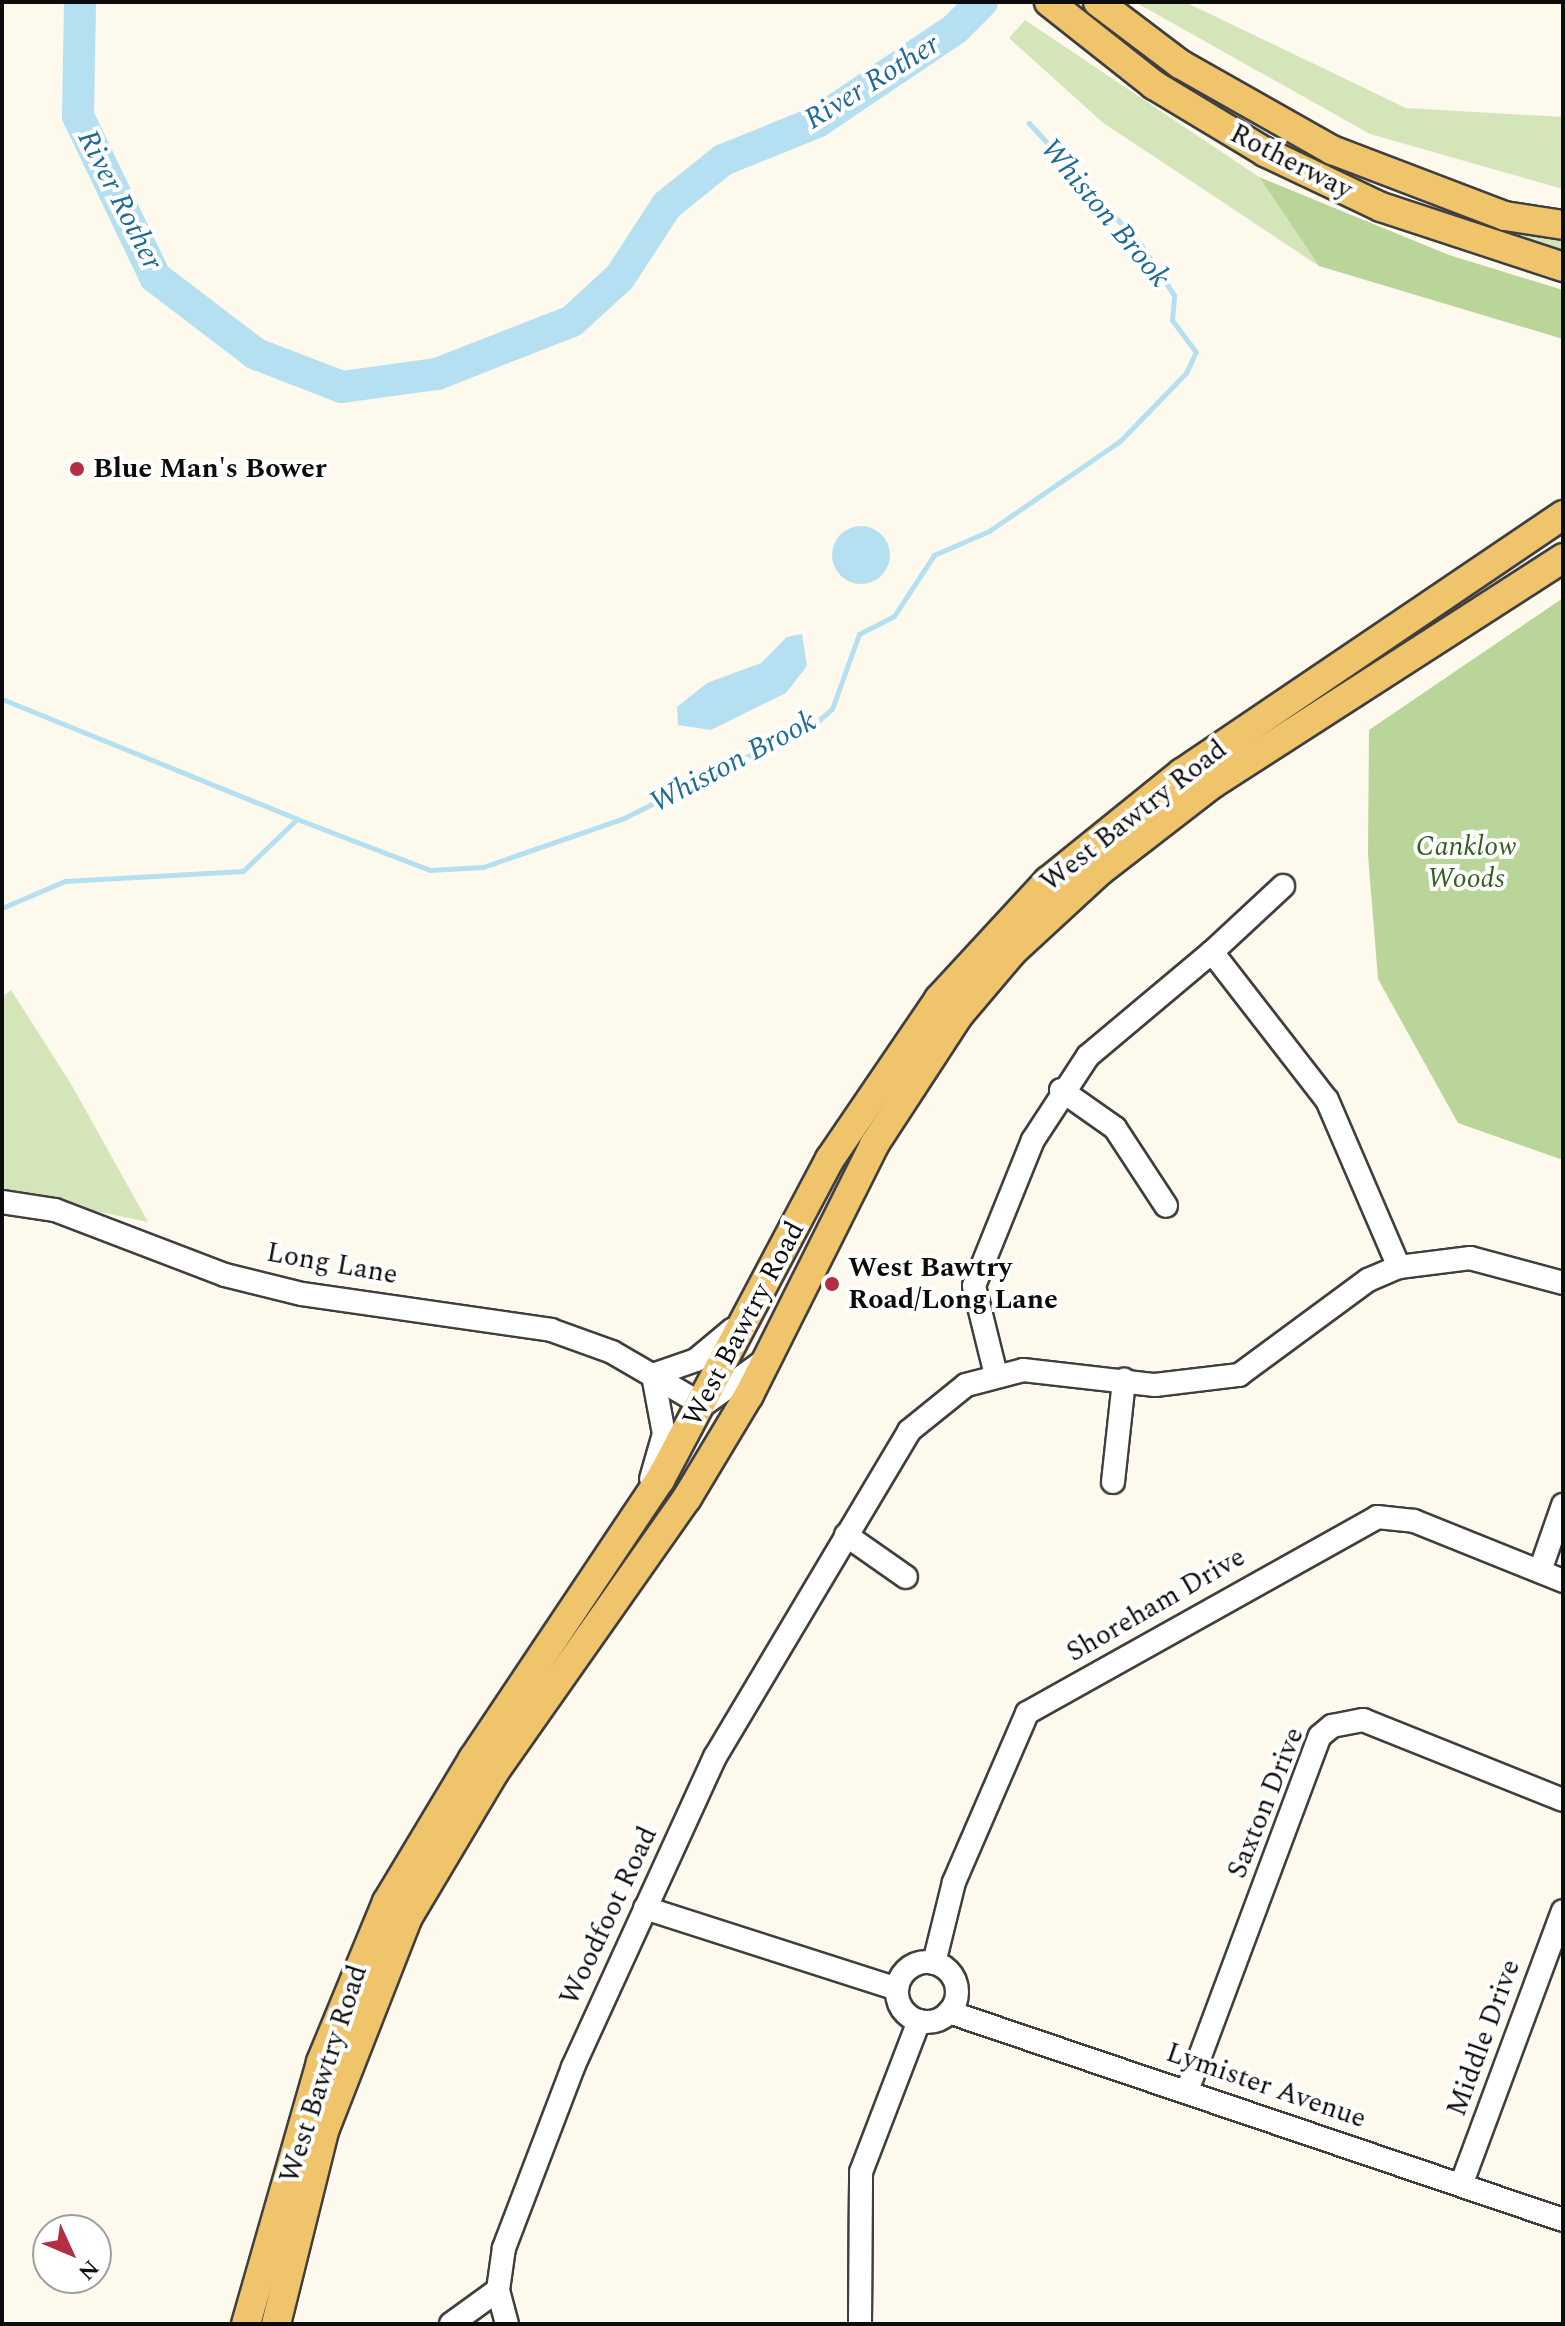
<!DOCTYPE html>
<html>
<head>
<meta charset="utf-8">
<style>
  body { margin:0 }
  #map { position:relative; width:1565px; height:2326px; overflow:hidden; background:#fef9ed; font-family:Spectral,serif }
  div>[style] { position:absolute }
  .green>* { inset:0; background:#d4e5b9 }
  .forest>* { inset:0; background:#b9d599 }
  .water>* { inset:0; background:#b5e0f2 }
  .round { border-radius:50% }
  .stream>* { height:5px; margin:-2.5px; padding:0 2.5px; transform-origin:2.5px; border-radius:2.5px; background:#b5e0f2 }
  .river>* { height:32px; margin:-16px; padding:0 16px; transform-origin:16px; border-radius:16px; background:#b5e0f2 }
  .roads { filter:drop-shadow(2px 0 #3f3f3f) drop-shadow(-2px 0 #3f3f3f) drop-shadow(0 2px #3f3f3f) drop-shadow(0 -2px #3f3f3f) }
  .minor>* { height:22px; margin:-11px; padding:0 11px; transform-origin:11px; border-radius:11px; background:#fff }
  .minor>.ring { margin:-11px; padding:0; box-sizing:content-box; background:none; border:22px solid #fff; border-radius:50% }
  .major>* { height:28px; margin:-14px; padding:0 14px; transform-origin:14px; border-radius:14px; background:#efc46b }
  .dots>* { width:22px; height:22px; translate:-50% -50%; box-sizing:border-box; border:4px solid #fff; border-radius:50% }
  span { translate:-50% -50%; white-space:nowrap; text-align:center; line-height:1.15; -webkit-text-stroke:8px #fff; paint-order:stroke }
  .street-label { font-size:28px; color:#0c0c0c }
  .poi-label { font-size:28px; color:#0c0c0c; font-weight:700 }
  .left { translate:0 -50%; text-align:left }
  .park-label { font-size:28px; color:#335f21; font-style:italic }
  .water-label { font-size:30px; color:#1f6b95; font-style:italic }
  .frame { position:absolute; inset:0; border:4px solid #0c0c0c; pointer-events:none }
  .north { position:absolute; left:32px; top:2214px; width:80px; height:80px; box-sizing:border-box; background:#fff; border:2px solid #9e9e9e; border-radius:50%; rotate:134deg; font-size:22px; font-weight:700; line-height:32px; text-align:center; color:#0c0c0c }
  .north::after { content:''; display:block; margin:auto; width:28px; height:36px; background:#b22e40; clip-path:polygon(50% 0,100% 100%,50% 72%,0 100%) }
</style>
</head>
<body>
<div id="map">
  <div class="green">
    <i style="clip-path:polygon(1135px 2px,1185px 2px,1406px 108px,1563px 117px,1563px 189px,1370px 134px)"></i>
    <i style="clip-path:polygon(1025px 20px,1259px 177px,1319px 266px,1102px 122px,1009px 38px)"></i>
    <i style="clip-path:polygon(1515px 232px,1563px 236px,1563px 256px,1512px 239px)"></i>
    <i style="clip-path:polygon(11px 990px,71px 1084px,148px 1222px,2px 1192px,2px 997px)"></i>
  </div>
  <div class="forest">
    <i style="clip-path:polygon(1259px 177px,1449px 255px,1563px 290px,1563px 339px,1319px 266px)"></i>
    <i style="clip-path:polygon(1563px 598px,1563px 1160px,1458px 1123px,1378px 979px,1368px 855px,1369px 730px)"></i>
  </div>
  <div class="water">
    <i class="round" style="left:832px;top:526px;width:58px;height:58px"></i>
    <i style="clip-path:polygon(802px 634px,807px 666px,786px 693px,711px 730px,678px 725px,677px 707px,707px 683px,761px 663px,787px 637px)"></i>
  </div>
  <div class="stream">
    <i style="left:2px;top:699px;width:318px;rotate:22.1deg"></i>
    <i style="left:2px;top:908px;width:69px;rotate:-23.2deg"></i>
    <i style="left:65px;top:881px;width:178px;rotate:-3.2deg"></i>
    <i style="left:243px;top:871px;width:75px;rotate:-43.9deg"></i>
    <i style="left:297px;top:819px;width:142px;rotate:21deg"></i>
    <i style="left:430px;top:870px;width:53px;rotate:-3.2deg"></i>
    <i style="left:483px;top:867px;width:147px;rotate:-19.1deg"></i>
    <i style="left:622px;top:819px;width:219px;rotate:-26.6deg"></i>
    <i style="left:818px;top:721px;width:18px;rotate:-41deg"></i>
    <i style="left:832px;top:709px;width:80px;rotate:-70.2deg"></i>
    <i style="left:859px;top:634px;width:39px;rotate:-27deg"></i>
    <i style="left:894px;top:616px;width:73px;rotate:-56.7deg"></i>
    <i style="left:934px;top:555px;width:60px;rotate:-23.6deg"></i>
    <i style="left:989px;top:531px;width:159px;rotate:-34.5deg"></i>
    <i style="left:1120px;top:441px;width:95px;rotate:-45.9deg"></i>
    <i style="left:1186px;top:373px;width:23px;rotate:-65deg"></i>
    <i style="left:1196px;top:352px;width:40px;rotate:-127deg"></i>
    <i style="left:1172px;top:320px;width:25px;rotate:-85deg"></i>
    <i style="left:1174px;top:295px;width:60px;rotate:-123.4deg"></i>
    <i style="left:1141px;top:245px;width:166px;rotate:-132.6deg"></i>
  </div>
  <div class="river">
    <i style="left:80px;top:2px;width:114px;rotate:91deg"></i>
    <i style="left:78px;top:116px;width:178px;rotate:64.4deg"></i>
    <i style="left:155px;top:277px;width:127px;rotate:37.3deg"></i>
    <i style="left:256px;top:354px;width:92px;rotate:21deg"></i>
    <i style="left:342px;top:387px;width:96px;rotate:-7.8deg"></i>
    <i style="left:437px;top:374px;width:145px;rotate:-21.4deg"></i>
    <i style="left:572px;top:321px;width:65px;rotate:-42.5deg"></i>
    <i style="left:620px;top:277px;width:86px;rotate:-56.9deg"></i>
    <i style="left:667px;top:205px;width:72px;rotate:-38.8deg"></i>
    <i style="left:723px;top:160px;width:101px;rotate:-22deg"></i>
    <i style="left:817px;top:122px;width:166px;rotate:-34deg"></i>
    <i style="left:955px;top:29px;width:38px;rotate:-45deg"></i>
  </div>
  <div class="roads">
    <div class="minor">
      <i style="left:1212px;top:952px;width:97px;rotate:-42.9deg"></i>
      <i style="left:1061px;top:1090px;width:66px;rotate:35.1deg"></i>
      <i style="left:1115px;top:1128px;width:93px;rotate:56.8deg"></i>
      <i style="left:2px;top:1202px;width:54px;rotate:8.6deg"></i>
      <i style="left:55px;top:1210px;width:182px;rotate:20.9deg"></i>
      <i style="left:225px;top:1275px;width:79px;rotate:13.9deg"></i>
      <i style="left:302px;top:1294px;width:252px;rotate:8.2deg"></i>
      <i style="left:551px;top:1330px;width:65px;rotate:19.8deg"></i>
      <i style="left:612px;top:1352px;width:105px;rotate:30.2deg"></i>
      <i style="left:703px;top:1405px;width:72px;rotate:-35.9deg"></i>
      <i style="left:653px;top:1375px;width:46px;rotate:-19.2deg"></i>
      <i style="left:696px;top:1360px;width:48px;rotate:-40deg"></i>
      <i style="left:996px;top:1375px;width:92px;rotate:-103.9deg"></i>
      <i style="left:974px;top:1286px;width:157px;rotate:-68deg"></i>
      <i style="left:1033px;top:1140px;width:100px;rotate:-56.8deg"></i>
      <i style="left:1088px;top:1056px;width:162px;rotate:-40deg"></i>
      <i style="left:1212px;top:952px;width:187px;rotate:52.2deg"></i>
      <i style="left:1327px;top:1100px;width:182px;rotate:66.7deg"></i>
      <i style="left:651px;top:1479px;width:47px;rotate:-73.9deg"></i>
      <i style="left:664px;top:1434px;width:60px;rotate:-100.6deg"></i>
      <i style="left:1113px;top:1482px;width:103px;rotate:-83.8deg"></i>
      <i style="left:846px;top:1535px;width:73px;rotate:35deg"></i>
      <i style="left:1540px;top:1571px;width:70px;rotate:-70.8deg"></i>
      <i style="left:645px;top:1908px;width:265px;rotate:17.8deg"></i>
      <i class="ring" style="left:897px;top:1962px;width:38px;height:38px"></i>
      <i style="left:934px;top:1963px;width:83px;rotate:-76.1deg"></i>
      <i style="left:954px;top:1882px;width:184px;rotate:-66.6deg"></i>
      <i style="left:1027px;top:1713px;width:401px;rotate:-29.2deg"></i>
      <i style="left:1377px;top:1517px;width:37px;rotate:6deg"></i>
      <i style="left:1414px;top:1521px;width:161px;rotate:21.9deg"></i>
      <i style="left:949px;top:2012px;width:648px;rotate:18.71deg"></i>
      <i style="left:1187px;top:2091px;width:379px;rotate:-69.5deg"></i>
      <i style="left:1320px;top:1736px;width:16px;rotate:-40deg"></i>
      <i style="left:1332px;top:1726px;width:32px;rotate:-11deg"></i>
      <i style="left:1363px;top:1720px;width:215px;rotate:21.8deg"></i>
      <i style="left:1461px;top:2185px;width:292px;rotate:-69.6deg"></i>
      <i style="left:451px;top:2324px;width:58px;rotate:-35.9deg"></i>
      <i style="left:507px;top:2324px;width:35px;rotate:-105deg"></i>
      <i style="left:498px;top:2290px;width:42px;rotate:-81.9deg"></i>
      <i style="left:504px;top:2248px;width:194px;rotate:-69.1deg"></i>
      <i style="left:573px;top:2067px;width:341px;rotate:-65.4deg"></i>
      <i style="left:715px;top:1757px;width:379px;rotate:-59.2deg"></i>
      <i style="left:909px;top:1431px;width:73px;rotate:-38.9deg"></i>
      <i style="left:966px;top:1385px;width:59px;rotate:-14.7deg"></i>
      <i style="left:1023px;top:1370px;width:133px;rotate:6.5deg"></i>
      <i style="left:1155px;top:1385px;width:85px;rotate:-6.8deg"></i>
      <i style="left:1239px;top:1375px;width:160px;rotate:-36.4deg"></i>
      <i style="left:1368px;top:1280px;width:34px;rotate:-23deg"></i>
      <i style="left:1399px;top:1267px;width:72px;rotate:-7.2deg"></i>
      <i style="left:1470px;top:1258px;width:96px;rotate:15deg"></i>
      <i style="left:860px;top:2324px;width:152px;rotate:-89.6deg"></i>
      <i style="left:861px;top:2172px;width:162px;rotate:-69deg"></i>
    </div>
    <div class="major">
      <i style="left:1049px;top:2px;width:134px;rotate:38.3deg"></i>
      <i style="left:1154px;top:85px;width:130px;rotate:31.1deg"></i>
      <i style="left:1265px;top:152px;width:128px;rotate:25.4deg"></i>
      <i style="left:1381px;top:207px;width:192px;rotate:18.2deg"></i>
      <i style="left:1098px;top:2px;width:103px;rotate:37.1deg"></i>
      <i style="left:1180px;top:64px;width:175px;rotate:29.5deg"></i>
      <i style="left:1332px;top:150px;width:185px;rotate:20.9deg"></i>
      <i style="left:1505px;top:216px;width:59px;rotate:8.8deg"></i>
      <i style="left:246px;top:2324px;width:273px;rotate:-74deg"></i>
      <i style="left:321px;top:2062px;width:173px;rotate:-67.6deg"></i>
      <i style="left:387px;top:1902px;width:167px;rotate:-59deg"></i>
      <i style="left:473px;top:1759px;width:336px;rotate:-56.2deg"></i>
      <i style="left:660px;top:1480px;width:363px;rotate:-62.1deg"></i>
      <i style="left:830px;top:1159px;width:194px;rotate:-55.7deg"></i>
      <i style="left:939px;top:999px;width:161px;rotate:-47.3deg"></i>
      <i style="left:1048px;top:881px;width:172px;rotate:-38.9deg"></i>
      <i style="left:1182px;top:773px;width:460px;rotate:-34.1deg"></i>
      <i style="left:276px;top:2324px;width:199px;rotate:-76deg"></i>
      <i style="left:324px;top:2131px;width:230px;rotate:-68.6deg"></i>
      <i style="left:408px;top:1917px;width:170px;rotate:-59.2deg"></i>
      <i style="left:495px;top:1771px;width:334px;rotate:-54.9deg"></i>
      <i style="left:687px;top:1498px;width:120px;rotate:-59deg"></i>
      <i style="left:749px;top:1395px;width:280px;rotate:-63.4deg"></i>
      <i style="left:874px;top:1145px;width:154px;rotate:-56.9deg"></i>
      <i style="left:958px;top:1016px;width:84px;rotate:-49.8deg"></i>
      <i style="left:1012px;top:952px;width:121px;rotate:-42.7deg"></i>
      <i style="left:1101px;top:870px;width:139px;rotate:-37.7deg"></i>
      <i style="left:1211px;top:785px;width:419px;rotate:-32.8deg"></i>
    </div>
  </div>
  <div class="dots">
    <i style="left:77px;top:469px;background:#b22e40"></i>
    <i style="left:832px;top:1284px;background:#b22e40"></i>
  </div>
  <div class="street-label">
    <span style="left:1291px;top:162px;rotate:27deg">Rotherway</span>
    <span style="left:1134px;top:816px;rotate:-38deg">West Bawtry Road</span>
    <span style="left:332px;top:1264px;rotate:10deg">Long Lane</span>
    <span style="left:744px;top:1324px;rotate:-62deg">West Bawtry Road</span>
    <span style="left:1156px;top:1605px;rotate:-30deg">Shoreham Drive</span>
    <span style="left:1266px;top:1803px;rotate:-68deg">Saxton Drive</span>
    <span style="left:609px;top:1916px;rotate:-65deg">Woodfoot Road</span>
    <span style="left:1484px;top:2038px;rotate:-70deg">Middle Drive</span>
    <span style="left:324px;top:2074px;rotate:-72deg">West Bawtry Road</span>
    <span style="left:1266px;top:2086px;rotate:19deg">Lymister Avenue</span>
  </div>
  <div class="poi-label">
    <span class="left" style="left:93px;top:469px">Blue Man's Bower</span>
    <span class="left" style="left:848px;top:1284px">West Bawtry<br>Road/Long Lane</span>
  </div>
  <div class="park-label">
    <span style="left:1466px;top:863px">Canklow<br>Woods</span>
  </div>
  <div class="water-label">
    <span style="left:872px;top:82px;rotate:-32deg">River Rother</span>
    <span style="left:120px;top:200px;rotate:63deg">River Rother</span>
    <span style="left:1105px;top:213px;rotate:50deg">Whiston Brook</span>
    <span style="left:733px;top:762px;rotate:-28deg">Whiston Brook</span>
  </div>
  <div class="frame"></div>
  <div class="north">N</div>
</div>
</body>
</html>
